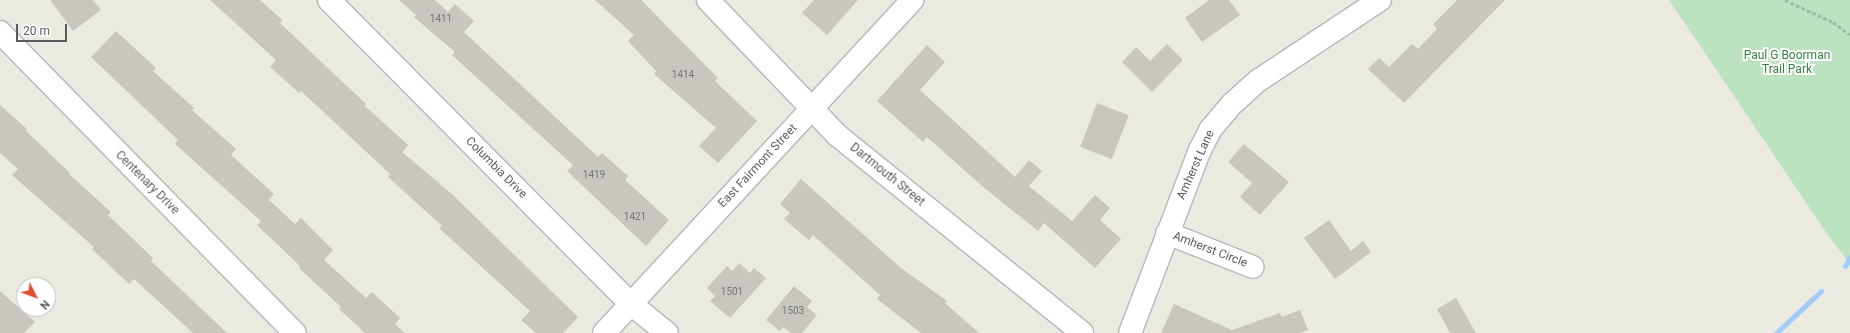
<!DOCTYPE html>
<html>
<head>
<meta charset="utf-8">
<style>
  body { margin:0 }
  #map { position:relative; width:1850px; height:333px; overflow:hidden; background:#ebeae0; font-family:Roboto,sans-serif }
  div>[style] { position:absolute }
  .green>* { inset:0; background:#bde2c0 }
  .stream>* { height:5px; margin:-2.5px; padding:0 2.5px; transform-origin:2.5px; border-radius:2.5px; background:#a0cbfb }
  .building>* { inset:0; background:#c8c6bf; transform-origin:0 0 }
  .path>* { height:2.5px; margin-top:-1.25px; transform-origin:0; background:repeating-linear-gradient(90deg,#96c2a7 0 4px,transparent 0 6px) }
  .roads { filter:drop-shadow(1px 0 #b6b7bc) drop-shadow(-1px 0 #b6b7bc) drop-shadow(0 1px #b6b7bc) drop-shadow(0 -1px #b6b7bc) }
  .minor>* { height:22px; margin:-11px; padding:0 11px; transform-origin:11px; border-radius:11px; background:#fff }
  span { translate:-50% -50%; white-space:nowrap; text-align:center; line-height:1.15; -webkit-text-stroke:4px #fff; paint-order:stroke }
  .number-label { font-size:10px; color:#757678 }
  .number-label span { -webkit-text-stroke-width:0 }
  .park-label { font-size:12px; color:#378042 }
  .street-label { font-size:12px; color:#595b60 }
  .north { position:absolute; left:16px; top:277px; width:40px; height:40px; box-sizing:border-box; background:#fff; border:1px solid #bdbdbf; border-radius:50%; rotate:132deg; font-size:11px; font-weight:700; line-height:16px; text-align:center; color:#595b60 }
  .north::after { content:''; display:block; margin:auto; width:14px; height:18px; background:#e04e30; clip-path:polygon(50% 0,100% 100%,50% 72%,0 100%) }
  .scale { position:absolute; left:16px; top:24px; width:51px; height:18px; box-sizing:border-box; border:2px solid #595b60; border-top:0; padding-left:5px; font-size:12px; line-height:14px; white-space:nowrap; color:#595b60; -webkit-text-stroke:3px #fff; paint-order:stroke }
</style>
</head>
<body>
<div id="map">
  <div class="green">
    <i style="clip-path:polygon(1669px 0,1850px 0,1850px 264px,1830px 238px)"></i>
  </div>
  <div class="stream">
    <i style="left:1845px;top:266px;width:10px;rotate:-61deg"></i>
    <i style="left:1776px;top:333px;width:62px;rotate:-43deg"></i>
  </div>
  <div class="building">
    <i style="clip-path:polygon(50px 0,93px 0,101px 10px,73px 31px)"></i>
    <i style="clip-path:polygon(210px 0,260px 0,282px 20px,280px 23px,366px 104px,365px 106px,408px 145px,402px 152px,453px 195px,578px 317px,563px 333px,536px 333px,521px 320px,530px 311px,439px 228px,442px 226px,388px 177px,390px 174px,301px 91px,299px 93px,270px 67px,276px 60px)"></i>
    <i style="clip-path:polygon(399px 0,435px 0,448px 12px,455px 4px,474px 21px,464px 32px,598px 157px,602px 153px,628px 176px,625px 180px,669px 220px,646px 246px,567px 171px,573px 165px,452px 55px,455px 52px,414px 17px,416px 15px)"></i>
    <i style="clip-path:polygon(595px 0,641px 0,718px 78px,715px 81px,757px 121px,718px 163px,699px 146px,716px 128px,654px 74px,656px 71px,628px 41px,634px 35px)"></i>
    <i style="clip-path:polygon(814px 0,858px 0,827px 35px,802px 13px)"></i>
    <i style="clip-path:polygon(1209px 0,1229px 0,1240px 15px,1202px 42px,1185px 18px)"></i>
    <i style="clip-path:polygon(1457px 0,1505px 0,1404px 103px,1368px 69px,1379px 58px,1389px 67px,1412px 44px,1418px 49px,1437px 29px,1433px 24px)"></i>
    <i style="clip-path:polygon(116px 31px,156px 68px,153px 71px,194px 108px,192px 110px,236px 149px,231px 155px,274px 194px,269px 200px,295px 224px,301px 218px,333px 250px,324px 260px,366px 298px,372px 292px,400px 318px,395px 324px,405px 333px,365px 333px,339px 309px,341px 307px,299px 268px,300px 266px,257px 225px,261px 221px,175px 144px,178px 140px,91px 57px)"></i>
    <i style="clip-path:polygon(1167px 44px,1183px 60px,1152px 92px,1122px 62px,1136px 47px,1150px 61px)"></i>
    <i style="clip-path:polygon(927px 45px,945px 62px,920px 90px,1015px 177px,1029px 160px,1042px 171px,1029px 186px,1072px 221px,1095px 195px,1110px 208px,1100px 220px,1121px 239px,1095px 268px,1044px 223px,1038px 231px,982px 186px,927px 137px,923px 142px,877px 101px)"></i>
    <i style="left:1097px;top:103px;width:34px;height:47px;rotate:21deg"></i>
    <i style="clip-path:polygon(0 105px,27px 129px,26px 131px,70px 173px,69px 174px,111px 212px,108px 215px,153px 258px,151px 261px,227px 333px,193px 333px,134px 279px,129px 284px,92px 249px,94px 247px,12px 175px,18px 169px,0 153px)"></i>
    <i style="clip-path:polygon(1244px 144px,1289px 182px,1260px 215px,1240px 197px,1252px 183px,1228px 162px)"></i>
    <i style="clip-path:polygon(801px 179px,901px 268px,947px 301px,945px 303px,979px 333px,921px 333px,877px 299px,880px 295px,813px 235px,809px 240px,784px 219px,790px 213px,780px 204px)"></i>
    <i style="clip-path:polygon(1329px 220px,1351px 251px,1363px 241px,1371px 252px,1335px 279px,1304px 238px)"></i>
    <i style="clip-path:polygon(739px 263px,750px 273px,754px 268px,766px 278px,730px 318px,710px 301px,715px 296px,707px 288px,727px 266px,732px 271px)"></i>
    <i style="clip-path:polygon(794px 286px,812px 301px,807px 307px,817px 315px,802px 333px,791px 333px,783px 327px,780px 331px,766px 320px)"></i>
    <i style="clip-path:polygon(0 291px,35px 322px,24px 333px,0 333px)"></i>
    <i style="clip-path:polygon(1456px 298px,1476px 333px,1450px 333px,1437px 309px)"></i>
    <i style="clip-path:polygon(1174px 304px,1232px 330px,1280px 313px,1282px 317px,1300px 310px,1308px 330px,1299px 333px,1161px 333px)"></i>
  </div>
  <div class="path">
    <i style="left:1785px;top:0;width:53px;rotate:24.6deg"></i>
    <i style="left:1833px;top:22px;width:21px;rotate:37deg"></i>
  </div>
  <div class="roads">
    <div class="minor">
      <i style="left:329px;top:0;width:429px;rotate:45.2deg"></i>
      <i style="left:631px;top:304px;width:46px;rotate:38.9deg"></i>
      <i style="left:708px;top:0;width:187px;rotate:46.3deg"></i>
      <i style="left:837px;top:135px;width:315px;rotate:38.9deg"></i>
      <i style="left:0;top:32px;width:421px;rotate:45.6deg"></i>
      <i style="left:1167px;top:233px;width:92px;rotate:21.6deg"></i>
      <i style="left:604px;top:333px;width:454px;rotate:-47.2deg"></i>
      <i style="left:1130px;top:333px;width:196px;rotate:-69.1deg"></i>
      <i style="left:1200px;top:150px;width:22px;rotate:-63deg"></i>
      <i style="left:1210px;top:130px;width:34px;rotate:-50deg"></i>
      <i style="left:1232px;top:104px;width:36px;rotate:-42deg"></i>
      <i style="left:1259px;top:80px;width:145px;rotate:-33.5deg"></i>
    </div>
  </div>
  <div class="number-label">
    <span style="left:441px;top:19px">1411</span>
    <span style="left:683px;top:75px">1414</span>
    <span style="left:594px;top:175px">1419</span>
    <span style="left:635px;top:217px">1421</span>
    <span style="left:732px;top:292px">1501</span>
    <span style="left:793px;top:311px">1503</span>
  </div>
  <div class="park-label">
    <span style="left:1787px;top:63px">Paul G Boorman<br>Trail Park</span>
  </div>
  <div class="street-label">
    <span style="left:1196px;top:165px;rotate:-66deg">Amherst Lane</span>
    <span style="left:758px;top:166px;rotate:-47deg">East Fairmont Street</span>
    <span style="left:496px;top:168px;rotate:45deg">Columbia Drive</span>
    <span style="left:887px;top:175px;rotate:39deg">Dartmouth Street</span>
    <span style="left:147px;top:183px;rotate:45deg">Centenary Drive</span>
    <span style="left:1210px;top:250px;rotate:21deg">Amherst Circle</span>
  </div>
  <div class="north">N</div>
  <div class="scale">20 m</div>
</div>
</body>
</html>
